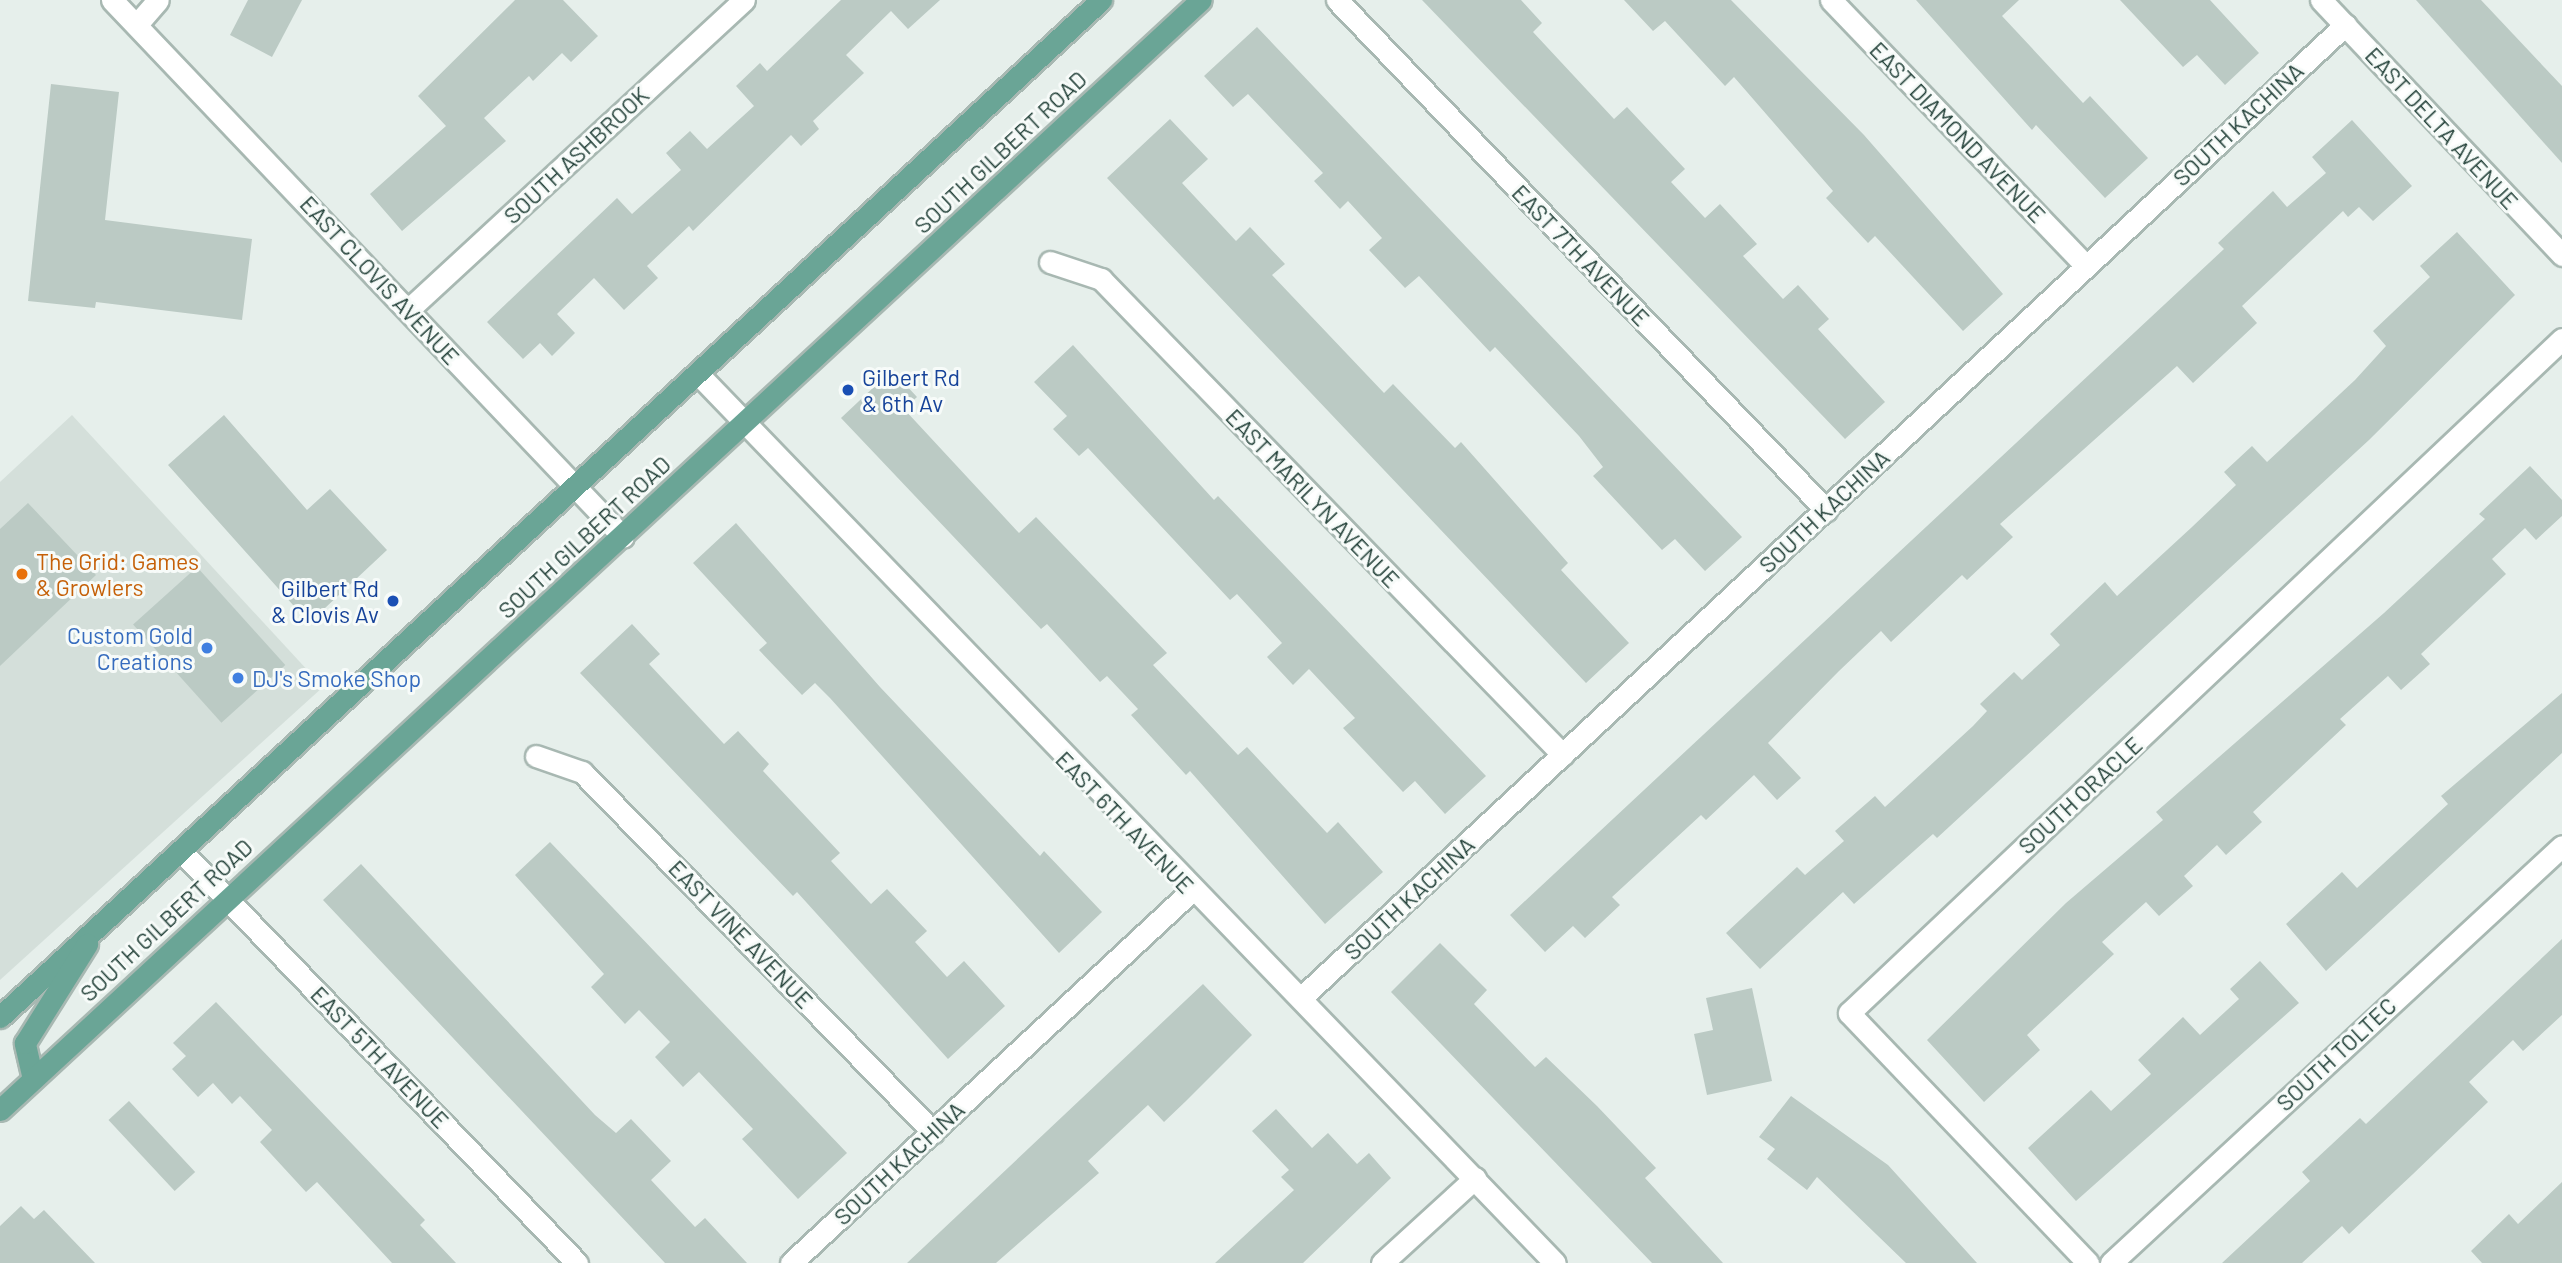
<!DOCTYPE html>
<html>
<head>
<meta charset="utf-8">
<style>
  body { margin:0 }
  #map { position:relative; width:2562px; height:1263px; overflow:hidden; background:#e6efeb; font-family:Barlow,sans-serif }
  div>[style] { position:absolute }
  .built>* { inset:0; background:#d4dfda }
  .building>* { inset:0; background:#bbcac4; transform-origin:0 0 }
  .roads { filter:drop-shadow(2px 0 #a8b8b2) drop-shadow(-2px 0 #a8b8b2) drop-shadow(0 2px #a8b8b2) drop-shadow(0 -2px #a8b8b2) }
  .minor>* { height:21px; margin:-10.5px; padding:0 10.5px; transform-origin:10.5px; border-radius:10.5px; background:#fff }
  .major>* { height:21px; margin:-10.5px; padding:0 10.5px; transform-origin:10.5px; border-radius:10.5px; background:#6aa596 }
  .dots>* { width:19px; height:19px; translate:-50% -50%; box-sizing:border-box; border:4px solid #f7fbf9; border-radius:50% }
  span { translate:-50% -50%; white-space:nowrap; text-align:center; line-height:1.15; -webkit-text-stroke:6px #f7fbf9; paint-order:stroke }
  .street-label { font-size:23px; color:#24423a }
  .transit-label { font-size:23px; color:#164399 }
  .left { translate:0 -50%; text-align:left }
  .right { translate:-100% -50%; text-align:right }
  .food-label { font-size:23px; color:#c56008 }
  .shop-label { font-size:23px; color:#366cbe }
</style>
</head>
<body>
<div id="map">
  <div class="built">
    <i style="clip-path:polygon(72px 415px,323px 687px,0 980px,0 482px)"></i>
  </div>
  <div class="building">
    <i style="clip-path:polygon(248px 0,302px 0,272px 57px,230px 35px)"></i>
    <i style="clip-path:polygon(515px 0,563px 0,598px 36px,571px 62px,562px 53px,533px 81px,529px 76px,484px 118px,506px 141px,402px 231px,370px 194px,446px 126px,418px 96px)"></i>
    <i style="clip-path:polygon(841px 0,940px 0,908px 29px,891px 11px,846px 55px,864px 73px,813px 121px,819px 129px,801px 146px,791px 135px,693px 231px,689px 226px,647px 266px,658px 278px,624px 310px,594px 278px,557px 314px,575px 333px,552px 356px,540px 343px,523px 359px,487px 322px,617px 198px,632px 214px,681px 170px,666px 153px,690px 131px,707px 149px,754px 106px,736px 86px,760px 63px,767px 71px)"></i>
    <i style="clip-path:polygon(1422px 0,1521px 0,1542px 23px,1533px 32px,1614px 119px,1627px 107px,1685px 169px,1671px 182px,1705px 218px,1720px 204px,1757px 244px,1743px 256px,1783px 299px,1798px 285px,1829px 319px,1818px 329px,1885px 402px,1845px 439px)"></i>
    <i style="clip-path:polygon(1624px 0,1731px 0,1864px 135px,2003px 294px,1963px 331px,1875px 236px,1868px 243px,1826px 198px,1833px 191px,1734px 77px,1725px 86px,1665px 21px,1653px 31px)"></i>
    <i style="clip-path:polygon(1916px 0,2019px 0,2002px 16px,2083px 103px,2090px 96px,2148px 158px,2105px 198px,2036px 125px,2032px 130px)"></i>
    <i style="clip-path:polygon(2120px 0,2210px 0,2259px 53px,2225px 85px,2197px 55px,2183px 67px)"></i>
    <i style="clip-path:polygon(2416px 0,2481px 0,2562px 86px,2562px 163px)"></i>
    <i style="clip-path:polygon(1257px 27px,1742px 537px,1705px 571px,1675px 539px,1662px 550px,1593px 476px,1603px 467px,1579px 436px,1495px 347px,1490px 352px,1419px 276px,1405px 288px,1369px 250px,1382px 238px,1348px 201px,1340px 209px,1314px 181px,1323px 173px,1248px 94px,1233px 107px,1204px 76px)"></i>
    <i style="clip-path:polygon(51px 84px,119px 92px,105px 220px,252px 239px,242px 320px,96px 302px,95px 308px,28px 301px)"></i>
    <i style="clip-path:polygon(1170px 119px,1208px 159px,1182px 183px,1236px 241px,1250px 227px,1285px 264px,1272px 275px,1384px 393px,1393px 384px,1455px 448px,1461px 442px,1568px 563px,1561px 570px,1629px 643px,1586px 683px,1107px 178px)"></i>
    <i style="clip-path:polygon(2352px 120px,2412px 186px,2373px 221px,2359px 207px,2348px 217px,2343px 211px,2242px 306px,2257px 323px,2193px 383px,2177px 366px,2000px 524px,2013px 537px,1967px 580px,1962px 575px,1891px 642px,1881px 631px,1839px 671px,1768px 743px,1801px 778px,1777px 800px,1754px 775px,1706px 820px,1701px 815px,1612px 897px,1620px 905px,1585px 938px,1573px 926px,1545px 952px,1510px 915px,2224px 249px,2218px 243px,2273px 191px,2287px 207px,2326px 173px,2312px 157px)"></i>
    <i style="clip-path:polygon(2457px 232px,2515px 295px,2369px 440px,1937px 838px,1933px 834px,1854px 904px,1843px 892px,1760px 969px,1726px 933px,1797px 867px,1805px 875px,1844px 841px,1835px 831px,1875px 796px,1885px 807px,1973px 726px,1987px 711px,1980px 704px,2014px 672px,2022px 680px,2060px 645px,2050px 634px,2105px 582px,2117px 596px,2192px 527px,2236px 485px,2224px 472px,2252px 446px,2267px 462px,2355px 380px,2386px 346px,2373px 331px,2430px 277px,2420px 266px)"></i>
    <i style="clip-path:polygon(1073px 345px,1214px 500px,1218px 496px,1486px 776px,1445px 814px,1415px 781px,1403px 792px,1343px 728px,1355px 718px,1309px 669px,1293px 685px,1267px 657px,1282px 643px,1237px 594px,1230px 600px,1088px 448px,1079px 456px,1053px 429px,1067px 416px,1034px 382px)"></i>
    <i style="clip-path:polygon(892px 370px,917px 397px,904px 409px,1019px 533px,1036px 517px,1167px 653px,1153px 665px,1238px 755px,1247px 747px,1327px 833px,1338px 822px,1383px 872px,1325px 924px,1190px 771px,1186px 775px,1131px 715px,1138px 709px,1107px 676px,1100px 682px,1047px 624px,1041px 629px,841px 418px)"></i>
    <i style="clip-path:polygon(224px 415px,307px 510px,330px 489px,387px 550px,309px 623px,168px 465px)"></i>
    <i style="clip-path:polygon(2530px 466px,2562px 500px,2562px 516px,2536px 540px,2525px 528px,2492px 559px,2506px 574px,2421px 654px,2430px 664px,2401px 690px,2388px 676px,2340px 719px,2346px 725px,2253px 812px,2262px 822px,2226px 855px,2217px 845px,2184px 876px,2193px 886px,2159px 916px,2146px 902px,2102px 942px,2114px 954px,2027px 1035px,2040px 1050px,1984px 1102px,1927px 1040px,2066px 903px,2163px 820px,2156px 812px,2384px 613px,2485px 519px,2479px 514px)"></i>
    <i style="clip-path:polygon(28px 503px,96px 575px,0 666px,0 529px)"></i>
    <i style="clip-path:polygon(736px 523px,880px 687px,1040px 856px,1044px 851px,1102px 912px,1059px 953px,830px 698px,815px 683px,802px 695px,759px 650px,767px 643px,693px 563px)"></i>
    <i style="left:197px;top:567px;width:132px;height:86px;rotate:48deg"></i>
    <i style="clip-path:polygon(632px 624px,660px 654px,649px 664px,724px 744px,738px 731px,769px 764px,763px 771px,840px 853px,831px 861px,871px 904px,887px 889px,927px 931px,915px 942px,947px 977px,964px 961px,1005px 1006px,948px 1059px,797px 892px,793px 896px,580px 673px)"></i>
    <i style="clip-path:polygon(2562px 693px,2562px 753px,2326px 971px,2286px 924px,2342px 872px,2357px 888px,2448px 804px,2441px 796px)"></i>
    <i style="clip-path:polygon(550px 842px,847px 1153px,798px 1199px,742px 1139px,753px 1129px,699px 1072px,683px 1087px,655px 1057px,670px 1042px,639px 1010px,625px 1024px,591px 987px,604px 974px,515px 875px)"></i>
    <i style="clip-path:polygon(361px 864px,595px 1115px,616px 1133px,631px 1119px,671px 1161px,651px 1180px,695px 1227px,705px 1218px,747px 1263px,665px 1263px,323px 900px)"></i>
    <i style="clip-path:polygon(2562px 939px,2562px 1015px,2523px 1051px,2513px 1040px,2469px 1082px,2488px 1102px,2413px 1174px,2349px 1234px,2342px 1226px,2302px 1263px,2222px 1263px,2310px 1181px,2302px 1172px,2360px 1118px,2366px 1124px)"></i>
    <i style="clip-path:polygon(1440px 943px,1487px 990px,1474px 1004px,1535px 1067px,1546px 1057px,1597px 1106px,1656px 1168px,1645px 1178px,1723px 1263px,1652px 1263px,1391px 992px)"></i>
    <i style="clip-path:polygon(2260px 961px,2299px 1003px,2076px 1201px,2028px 1148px,2091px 1090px,2111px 1111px,2151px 1074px,2138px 1060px,2183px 1017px,2200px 1035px,2239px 999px,2230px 989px)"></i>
    <i style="clip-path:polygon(1203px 984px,1252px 1035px,1186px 1101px,1164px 1122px,1148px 1105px,1088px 1161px,1099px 1173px,996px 1263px,907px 1263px)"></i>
    <i style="clip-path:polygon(1752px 988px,1772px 1081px,1707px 1095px,1694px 1034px,1713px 1030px,1706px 998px)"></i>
    <i style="clip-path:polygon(216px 1002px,425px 1220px,420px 1225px,456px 1263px,392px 1263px,317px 1182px,306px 1192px,260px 1142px,272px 1130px,240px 1096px,232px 1104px,213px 1083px,198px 1097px,172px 1069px,186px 1056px,173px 1043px)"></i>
    <i style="clip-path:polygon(1791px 1096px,1888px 1165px,1977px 1263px,1906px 1263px,1817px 1177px,1807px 1190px,1767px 1159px,1775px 1149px,1759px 1137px)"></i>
    <i style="left:129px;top:1101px;width:97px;height:28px;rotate:47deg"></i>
    <i style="clip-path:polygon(1276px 1109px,1312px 1148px,1328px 1133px,1357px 1164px,1369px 1153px,1391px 1178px,1303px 1263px,1215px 1263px,1294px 1190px,1281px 1177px,1289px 1170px,1252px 1131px)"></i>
    <i style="clip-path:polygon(2562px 1182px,2562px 1263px,2482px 1263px,2471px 1251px,2509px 1214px,2518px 1224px)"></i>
    <i style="clip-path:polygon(21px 1206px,34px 1219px,44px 1210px,95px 1263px,0 1263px,0 1226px)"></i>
  </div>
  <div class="roads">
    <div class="minor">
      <i style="left:112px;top:0;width:741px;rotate:46.42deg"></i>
      <i style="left:1337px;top:0;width:707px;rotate:46.2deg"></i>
      <i style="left:1831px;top:0;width:367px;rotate:46.2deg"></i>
      <i style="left:2321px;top:0;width:351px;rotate:46.6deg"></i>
      <i style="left:138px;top:23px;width:30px;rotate:-49deg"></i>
      <i style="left:1050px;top:262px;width:54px;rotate:18.4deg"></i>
      <i style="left:1101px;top:279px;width:663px;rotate:45.86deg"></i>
      <i style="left:408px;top:310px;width:457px;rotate:-42.7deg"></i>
      <i style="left:699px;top:375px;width:1233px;rotate:46.05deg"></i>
      <i style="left:536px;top:756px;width:49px;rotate:19.2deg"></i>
      <i style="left:582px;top:772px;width:503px;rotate:45.73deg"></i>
      <i style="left:182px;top:852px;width:570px;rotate:46.14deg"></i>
      <i style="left:1302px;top:997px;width:1426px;rotate:-42.98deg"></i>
      <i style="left:791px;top:1263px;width:546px;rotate:-42.92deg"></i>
      <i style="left:1382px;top:1263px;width:126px;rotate:-42.4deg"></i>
      <i style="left:2088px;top:1263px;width:346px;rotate:-133.7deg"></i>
      <i style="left:1849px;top:1013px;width:981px;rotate:-43.39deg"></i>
      <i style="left:2111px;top:1263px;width:614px;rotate:-42.76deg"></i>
    </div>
    <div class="major">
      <i style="left:0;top:1017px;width:1499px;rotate:-42.73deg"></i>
      <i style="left:33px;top:1079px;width:37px;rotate:-103deg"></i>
      <i style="left:25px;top:1043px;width:117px;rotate:-57.9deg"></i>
      <i style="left:0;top:1110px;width:1635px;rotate:-42.75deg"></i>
    </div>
  </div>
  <div class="dots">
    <i style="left:848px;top:390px;background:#1a4fb4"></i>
    <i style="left:22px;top:574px;background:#e8710a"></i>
    <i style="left:393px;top:601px;background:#1a4fb4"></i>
    <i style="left:207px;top:648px;background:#3f7fe0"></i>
    <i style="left:238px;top:678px;background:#3f7fe0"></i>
  </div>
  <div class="street-label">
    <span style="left:2238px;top:124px;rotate:-43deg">SOUTH KACHINA</span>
    <span style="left:2442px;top:128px;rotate:47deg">EAST DELTA AVENUE</span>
    <span style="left:1958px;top:132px;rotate:46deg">EAST DIAMOND AVENUE</span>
    <span style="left:1000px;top:152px;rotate:-43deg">SOUTH GILBERT ROAD</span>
    <span style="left:576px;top:155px;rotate:-43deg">SOUTH ASHBROOK</span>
    <span style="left:1581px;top:255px;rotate:46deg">EAST 7TH AVENUE</span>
    <span style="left:380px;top:280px;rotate:47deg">EAST CLOVIS AVENUE</span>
    <span style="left:1313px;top:498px;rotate:46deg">EAST MARILYN AVENUE</span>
    <span style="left:1824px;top:511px;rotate:-43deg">SOUTH KACHINA</span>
    <span style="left:584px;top:537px;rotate:-43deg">SOUTH GILBERT ROAD</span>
    <span style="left:2080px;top:795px;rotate:-43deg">SOUTH ORACLE</span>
    <span style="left:1125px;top:822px;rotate:46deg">EAST 6TH AVENUE</span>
    <span style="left:1409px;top:898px;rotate:-43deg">SOUTH KACHINA</span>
    <span style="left:166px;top:920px;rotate:-43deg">SOUTH GILBERT ROAD</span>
    <span style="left:741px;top:934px;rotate:46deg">EAST VINE AVENUE</span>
    <span style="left:2336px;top:1054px;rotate:-43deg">SOUTH TOLTEC</span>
    <span style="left:380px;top:1057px;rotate:46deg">EAST 5TH AVENUE</span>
    <span style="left:899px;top:1163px;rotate:-43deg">SOUTH KACHINA</span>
  </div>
  <div class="transit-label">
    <span class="left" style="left:862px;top:390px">Gilbert Rd<br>&amp; 6th Av</span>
    <span class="right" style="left:379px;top:601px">Gilbert Rd<br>&amp; Clovis Av</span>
  </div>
  <div class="food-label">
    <span class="left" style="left:36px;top:574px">The Grid: Games<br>&amp; Growlers</span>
  </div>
  <div class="shop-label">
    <span class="right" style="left:193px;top:648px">Custom Gold<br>Creations</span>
    <span class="left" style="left:252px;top:678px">DJ's Smoke Shop</span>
  </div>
</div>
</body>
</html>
